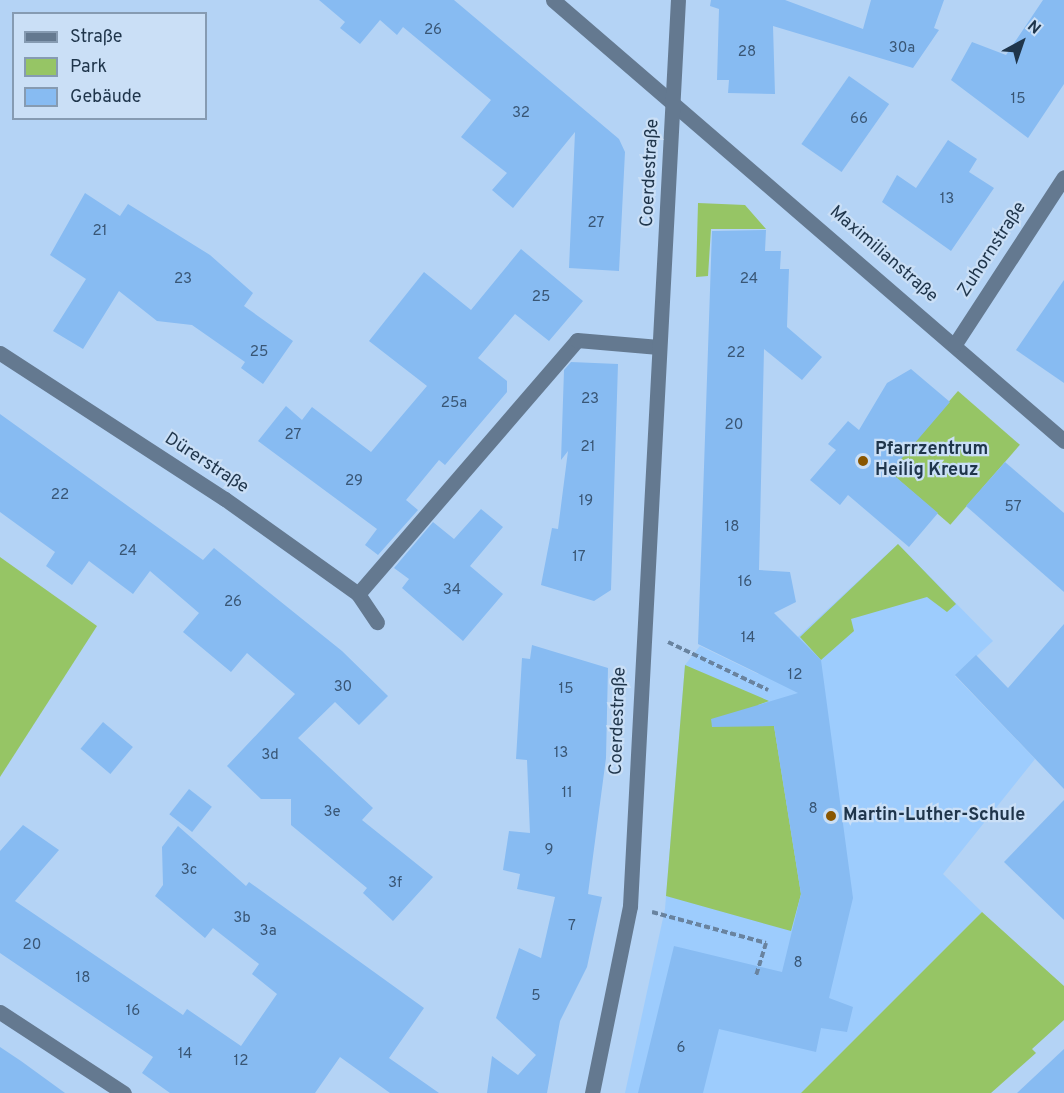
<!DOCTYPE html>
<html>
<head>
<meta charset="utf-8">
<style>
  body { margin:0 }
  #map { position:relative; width:1064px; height:1093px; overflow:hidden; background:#b4d3f5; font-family:Overpass,sans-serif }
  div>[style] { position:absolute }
  .built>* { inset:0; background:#9dccfd }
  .green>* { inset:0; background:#96c565; transform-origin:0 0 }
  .building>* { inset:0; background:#87bbf2; transform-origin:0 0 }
  .path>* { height:4px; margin-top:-2px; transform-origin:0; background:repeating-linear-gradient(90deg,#69839f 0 6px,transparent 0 9px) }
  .minor>* { height:15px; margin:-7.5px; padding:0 7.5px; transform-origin:7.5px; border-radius:7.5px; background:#647990 }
  .dots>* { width:16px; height:16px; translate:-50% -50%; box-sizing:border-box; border:3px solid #cadff6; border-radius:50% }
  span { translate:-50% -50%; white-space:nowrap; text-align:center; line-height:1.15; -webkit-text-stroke:4.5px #cadff6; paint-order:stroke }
  .number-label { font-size:15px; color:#395675 }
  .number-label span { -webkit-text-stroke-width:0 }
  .street-label { font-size:18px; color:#1f354b }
  .poi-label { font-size:18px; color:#1f354b; font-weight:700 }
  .left { translate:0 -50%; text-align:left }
  .legend { position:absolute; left:12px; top:12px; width:195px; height:108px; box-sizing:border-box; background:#cadff6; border:2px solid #869bb2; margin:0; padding:8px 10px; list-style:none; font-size:18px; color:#1f354b }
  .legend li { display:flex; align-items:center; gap:12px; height:30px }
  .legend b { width:30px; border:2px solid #869bb2 }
  .north { position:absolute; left:992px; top:12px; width:60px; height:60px; -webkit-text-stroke:4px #cadff6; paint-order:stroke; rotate:40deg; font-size:16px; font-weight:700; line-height:24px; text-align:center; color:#1f354b }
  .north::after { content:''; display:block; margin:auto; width:21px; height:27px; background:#1f354b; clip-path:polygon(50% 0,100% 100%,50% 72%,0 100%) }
</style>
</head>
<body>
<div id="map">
  <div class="built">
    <i style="clip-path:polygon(898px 544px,993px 641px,955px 676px,1035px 759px,943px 874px,982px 912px,801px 1093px,625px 1093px,665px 909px,685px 665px,700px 646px,758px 674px)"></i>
  </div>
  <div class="green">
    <i style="clip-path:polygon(698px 203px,745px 205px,766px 229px,711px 229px,708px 276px,696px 277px)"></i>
    <i style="left:958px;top:391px;width:82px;height:106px;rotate:41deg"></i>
    <i style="clip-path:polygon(898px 544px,956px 604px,947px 612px,927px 597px,851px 619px,854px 631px,821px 660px,800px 637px)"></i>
    <i style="clip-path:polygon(0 557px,97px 626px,0 777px)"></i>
    <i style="clip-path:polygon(685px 665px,769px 701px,758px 705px,774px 726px,801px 894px,791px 931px,666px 896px)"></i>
    <i style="clip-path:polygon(982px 912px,1064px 986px,1064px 1020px,1032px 1049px,1036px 1053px,991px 1093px,801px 1093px)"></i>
  </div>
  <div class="building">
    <i style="clip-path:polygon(319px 0,454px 0,619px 139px,625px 152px,619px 271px,569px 268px,575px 132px,513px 208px,492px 190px,507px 173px,461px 137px,491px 100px,403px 27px,397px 35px,380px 20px,360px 44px,340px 28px,345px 22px)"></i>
    <i style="clip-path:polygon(711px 0,785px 0,863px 29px,871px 0,944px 0,934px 28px,939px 30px,913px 68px,773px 26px,775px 94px,728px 93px,729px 80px,717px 80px,719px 9px,710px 6px)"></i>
    <i style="clip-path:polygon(1043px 0,1064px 0,1064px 84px,1028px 138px,951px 80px,972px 42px,1006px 55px)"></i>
    <i style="left:849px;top:76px;width:49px;height:83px;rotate:35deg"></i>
    <i style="clip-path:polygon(948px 140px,977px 159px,969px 172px,994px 188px,951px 251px,882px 202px,897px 175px,916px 188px)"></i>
    <i style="clip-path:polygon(85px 193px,120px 216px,128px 204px,210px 255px,253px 293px,244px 306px,293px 341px,263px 384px,241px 368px,245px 362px,192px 325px,157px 321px,119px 291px,83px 349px,53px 331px,86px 279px,50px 255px)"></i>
    <i style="clip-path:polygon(766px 230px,765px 251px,781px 251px,780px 269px,789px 269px,787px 327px,822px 357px,802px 380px,764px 349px,759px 570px,790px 572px,796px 602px,774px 613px,821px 660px,853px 898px,829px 998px,853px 1007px,847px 1032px,821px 1028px,816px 1052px,719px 1029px,703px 1093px,638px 1093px,674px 946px,782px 972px,801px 894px,774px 726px,712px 727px,711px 719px,798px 693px,698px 644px,712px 231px)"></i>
    <i style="clip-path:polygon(521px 249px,583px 301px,549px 341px,515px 314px,478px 358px,507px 381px,507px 392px,445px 465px,439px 460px,406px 500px,418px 510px,378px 555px,365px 545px,377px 529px,258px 441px,286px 406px,302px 420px,312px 407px,371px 452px,427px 386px,369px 341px,424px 272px,471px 310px)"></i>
    <i style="clip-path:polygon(1064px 280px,1064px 383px,1016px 350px)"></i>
    <i style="clip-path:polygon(571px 362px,618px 364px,611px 590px,594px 601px,541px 585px,552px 528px,558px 529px,568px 451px,561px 460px,564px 370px)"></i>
    <i style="clip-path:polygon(911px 369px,950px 402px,890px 472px,938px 513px,909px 547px,848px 495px,840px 505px,810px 480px,836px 450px,828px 444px,848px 421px,859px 430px,887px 383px)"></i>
    <i style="clip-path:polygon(0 414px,203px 560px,214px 548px,342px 651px,388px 696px,359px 725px,335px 702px,298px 738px,373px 808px,362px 820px,433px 877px,393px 921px,363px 893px,367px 888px,291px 825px,291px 799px,261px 799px,227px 766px,295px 694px,247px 653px,231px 672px,183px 632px,199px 613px,150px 571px,133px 594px,89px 561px,72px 585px,46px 566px,55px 552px,0 512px)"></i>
    <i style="clip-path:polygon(1005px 462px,1064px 513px,1064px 592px,966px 506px)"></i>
    <i style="clip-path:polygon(481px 509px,503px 527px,470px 566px,503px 594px,463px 641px,402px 588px,409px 579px,394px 568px,433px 522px,454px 539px)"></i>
    <i style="clip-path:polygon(1064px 624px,1064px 789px,955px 675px,976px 655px,1008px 688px)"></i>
    <i style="clip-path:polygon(532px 645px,608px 668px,606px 758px,588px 894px,602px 897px,587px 967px,560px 1021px,547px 1093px,487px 1093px,492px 1056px,518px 1075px,536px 1055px,496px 1018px,519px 948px,541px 958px,555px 897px,517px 889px,520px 874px,503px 870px,509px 831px,530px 833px,527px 760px,516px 759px,522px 658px,530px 659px)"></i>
    <i style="left:103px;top:722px;width:39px;height:35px;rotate:40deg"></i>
    <i style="left:189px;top:789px;width:29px;height:32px;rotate:38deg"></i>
    <i style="clip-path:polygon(1064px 800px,1064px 920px,1004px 862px)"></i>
    <i style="clip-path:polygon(23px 825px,59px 850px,15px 901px,183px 1015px,187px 1009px,241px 1046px,277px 994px,252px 974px,259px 964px,213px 928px,205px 938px,155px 896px,163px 885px,162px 847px,178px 826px,246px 886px,249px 882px,424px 1008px,389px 1058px,439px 1093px,390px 1093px,340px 1057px,315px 1093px,170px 1093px,142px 1073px,153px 1057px,0 953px,0 851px)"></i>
    <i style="clip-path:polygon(0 1047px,21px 1061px,65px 1093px,0 1093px)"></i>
    <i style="clip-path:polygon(1064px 1049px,1064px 1093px,1017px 1093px)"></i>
  </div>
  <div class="path">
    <i style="left:668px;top:642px;width:111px;rotate:25.6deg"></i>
    <i style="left:652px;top:912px;width:118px;rotate:15.2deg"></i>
    <i style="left:766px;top:943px;width:34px;rotate:107deg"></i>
  </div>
  <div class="minor">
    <i style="left:553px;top:0;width:675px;rotate:40.79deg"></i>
    <i style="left:955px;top:344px;width:199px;rotate:-56.9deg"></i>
    <i style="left:0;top:353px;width:268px;rotate:33deg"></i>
    <i style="left:225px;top:499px;width:163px;rotate:35.5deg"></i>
    <i style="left:358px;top:594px;width:34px;rotate:56deg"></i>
    <i style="left:358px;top:594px;width:335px;rotate:-49.2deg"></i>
    <i style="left:577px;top:340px;width:82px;rotate:4.9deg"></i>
    <i style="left:0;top:1012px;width:148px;rotate:33.2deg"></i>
    <i style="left:592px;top:1093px;width:191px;rotate:-78.5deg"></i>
    <i style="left:630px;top:906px;width:907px;rotate:-86.97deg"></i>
  </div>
  <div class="dots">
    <i style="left:863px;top:461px;background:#895600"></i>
    <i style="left:831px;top:816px;background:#895600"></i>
  </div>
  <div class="number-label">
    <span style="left:433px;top:31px">26</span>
    <span style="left:902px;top:49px">30a</span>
    <span style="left:747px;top:53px">28</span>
    <span style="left:1018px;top:100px">15</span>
    <span style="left:521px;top:114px">32</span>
    <span style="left:859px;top:120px">66</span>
    <span style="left:947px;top:200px">13</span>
    <span style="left:596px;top:224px">27</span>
    <span style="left:100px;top:232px">21</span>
    <span style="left:183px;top:280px">23</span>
    <span style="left:749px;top:280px">24</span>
    <span style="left:541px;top:298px">25</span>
    <span style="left:259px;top:353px">25</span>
    <span style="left:736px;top:354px">22</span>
    <span style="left:590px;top:400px">23</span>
    <span style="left:454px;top:404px">25a</span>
    <span style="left:734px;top:426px">20</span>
    <span style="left:293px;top:436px">27</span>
    <span style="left:588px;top:448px">21</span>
    <span style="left:354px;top:482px">29</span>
    <span style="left:60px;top:496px">22</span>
    <span style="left:586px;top:502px">19</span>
    <span style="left:1013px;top:508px">57</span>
    <span style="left:732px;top:528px">18</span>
    <span style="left:128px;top:552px">24</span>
    <span style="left:579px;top:558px">17</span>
    <span style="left:745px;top:583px">16</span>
    <span style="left:452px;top:591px">34</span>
    <span style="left:233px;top:603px">26</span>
    <span style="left:748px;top:639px">14</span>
    <span style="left:795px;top:676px">12</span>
    <span style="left:343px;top:688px">30</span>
    <span style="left:566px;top:690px">15</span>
    <span style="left:561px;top:754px">13</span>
    <span style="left:270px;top:756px">3d</span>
    <span style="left:567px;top:794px">11</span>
    <span style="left:813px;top:810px">8</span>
    <span style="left:332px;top:813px">3e</span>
    <span style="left:549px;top:851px">9</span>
    <span style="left:189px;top:871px">3c</span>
    <span style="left:395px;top:884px">3f</span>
    <span style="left:242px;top:919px">3b</span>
    <span style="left:572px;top:927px">7</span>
    <span style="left:268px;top:932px">3a</span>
    <span style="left:32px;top:946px">20</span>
    <span style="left:798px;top:964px">8</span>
    <span style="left:83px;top:979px">18</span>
    <span style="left:536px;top:997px">5</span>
    <span style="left:133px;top:1012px">16</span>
    <span style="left:681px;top:1049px">6</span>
    <span style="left:185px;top:1055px">14</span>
    <span style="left:241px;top:1062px">12</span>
  </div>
  <div class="street-label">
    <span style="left:651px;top:173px;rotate:-87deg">Coerdestraße</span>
    <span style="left:993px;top:250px;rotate:-57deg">Zuhornstraße</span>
    <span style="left:883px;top:255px;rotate:41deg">Maximilianstraße</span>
    <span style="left:206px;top:464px;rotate:33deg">Dürerstraße</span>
    <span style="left:619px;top:721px;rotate:-88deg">Coerdestraße</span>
  </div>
  <div class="poi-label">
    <span class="left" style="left:875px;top:461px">Pfarrzentrum<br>Heilig Kreuz</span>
    <span class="left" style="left:843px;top:816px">Martin-Luther-Schule</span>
  </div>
  <ul class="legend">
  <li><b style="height:8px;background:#647990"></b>Straße</li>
  <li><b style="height:16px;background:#96c565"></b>Park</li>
  <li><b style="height:16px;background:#87bbf2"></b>Gebäude</li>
  </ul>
  <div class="north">N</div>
</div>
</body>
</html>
